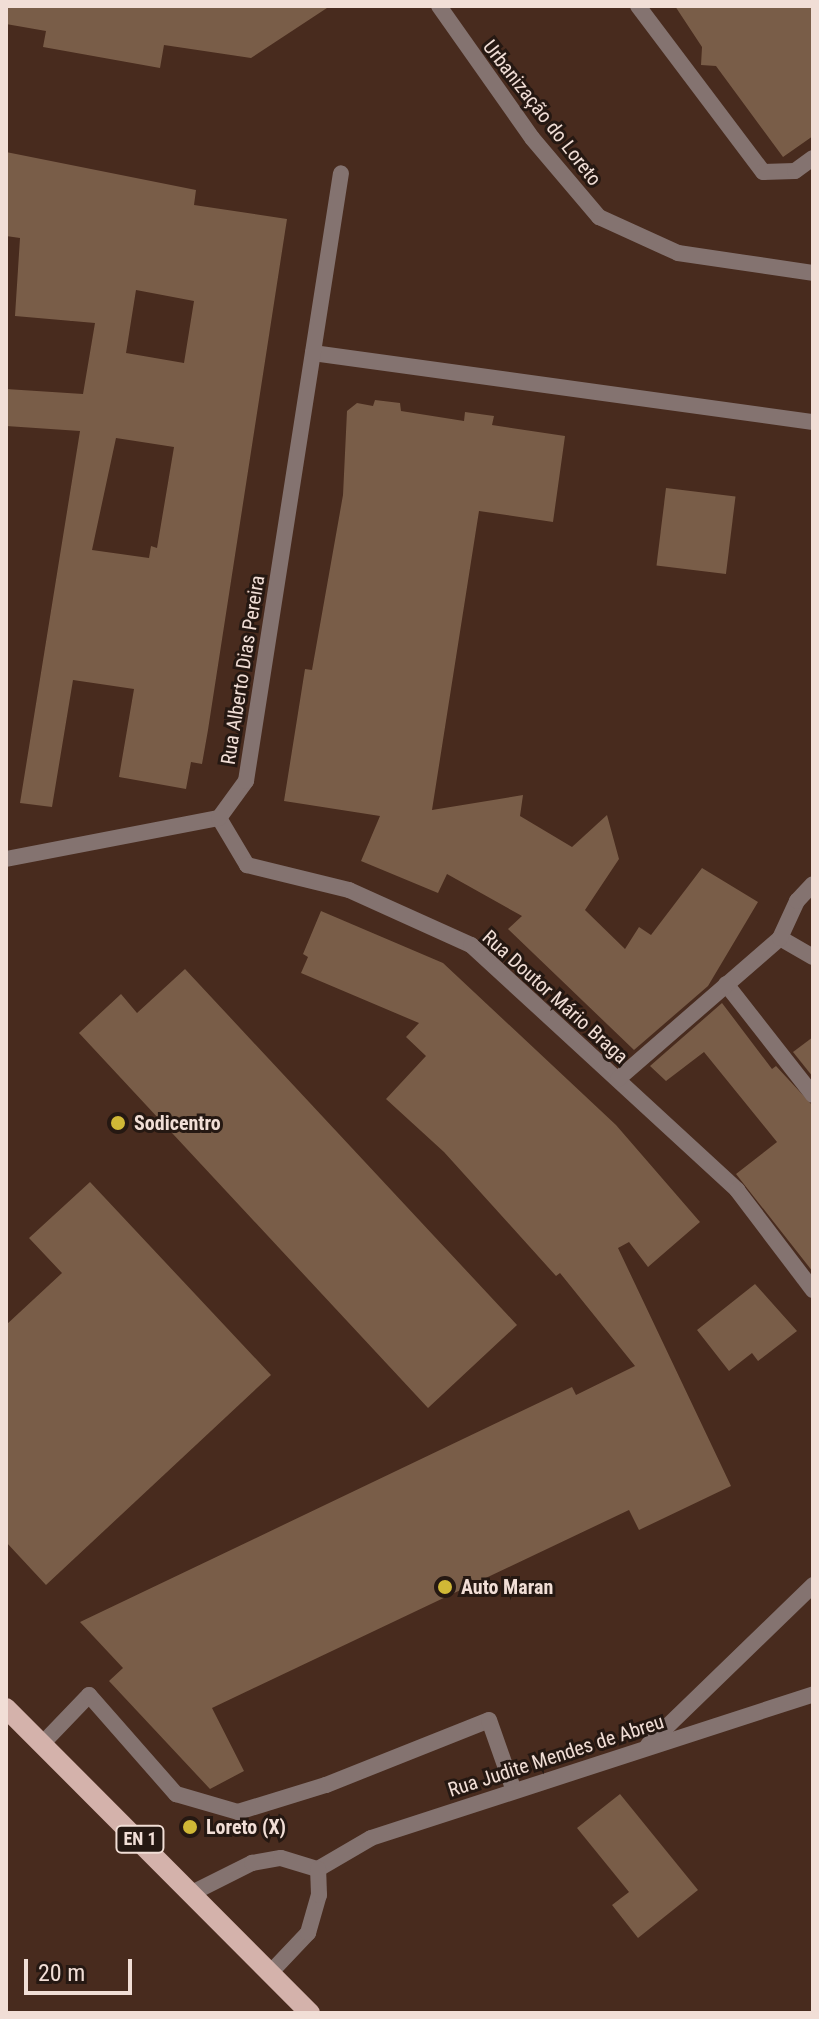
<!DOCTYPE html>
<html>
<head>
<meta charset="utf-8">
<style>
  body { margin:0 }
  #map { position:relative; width:819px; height:2019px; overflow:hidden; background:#482b1e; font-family:"Roboto Condensed",sans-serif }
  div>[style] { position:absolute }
  .building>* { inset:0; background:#795d48; transform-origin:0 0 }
  .lane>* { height:16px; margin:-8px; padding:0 8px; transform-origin:8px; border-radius:8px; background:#847370 }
  .street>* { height:16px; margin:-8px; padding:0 8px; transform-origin:8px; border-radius:8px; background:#847370 }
  .primary>* { height:20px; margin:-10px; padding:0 10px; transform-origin:10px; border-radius:10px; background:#d4b2ab }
  .dots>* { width:22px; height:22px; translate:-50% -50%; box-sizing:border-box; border:4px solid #251812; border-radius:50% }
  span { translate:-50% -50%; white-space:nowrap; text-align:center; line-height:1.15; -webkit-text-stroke:6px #251812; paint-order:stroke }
  .shield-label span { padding:2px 6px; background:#251812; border:2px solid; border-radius:6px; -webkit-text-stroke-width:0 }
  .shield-label { font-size:18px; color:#f1ded6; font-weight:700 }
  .street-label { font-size:20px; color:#f1ded6 }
  .poi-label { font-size:20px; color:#f1ded6; font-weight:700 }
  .left { translate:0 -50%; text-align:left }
  .frame { position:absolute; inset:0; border:8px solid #f1ded6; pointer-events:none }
  .scale { position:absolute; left:24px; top:1959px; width:108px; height:36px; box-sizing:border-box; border:4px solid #f1ded6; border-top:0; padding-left:10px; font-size:24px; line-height:28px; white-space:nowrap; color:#f1ded6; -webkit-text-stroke:6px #251812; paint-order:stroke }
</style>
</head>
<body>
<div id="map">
  <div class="building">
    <i style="clip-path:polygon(6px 6px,330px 6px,251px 58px,164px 45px,160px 68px,43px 47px,46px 31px,6px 24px)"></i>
    <i style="clip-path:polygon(675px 6px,813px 6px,813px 136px,783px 157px,716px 66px,701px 65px,702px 47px)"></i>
    <i style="clip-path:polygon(evenodd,6px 152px,196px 190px,194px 205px,287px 219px,208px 730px,202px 764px,191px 762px,186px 789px,119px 777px,134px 689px,73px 680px,52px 807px,20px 803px,80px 431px,6px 426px,6px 389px,83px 394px,95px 323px,15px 316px,20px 238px,6px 236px,6px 152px,136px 290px,194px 301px,184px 363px,126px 353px,136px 290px,6px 152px,116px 438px,174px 447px,157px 548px,151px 546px,149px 558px,92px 550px,116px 438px)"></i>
    <i style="clip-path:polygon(375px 400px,400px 403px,401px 411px,464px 421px,465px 412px,494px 416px,492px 425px,565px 436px,553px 522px,479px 511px,432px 810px,523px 795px,520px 816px,572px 847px,607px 815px,619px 859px,585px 910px,625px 949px,639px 927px,651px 935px,702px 868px,758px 902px,708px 986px,634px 1050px,508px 929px,522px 916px,447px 874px,438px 893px,361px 861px,380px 816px,284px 801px,305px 669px,312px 670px,343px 495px,347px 411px,357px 403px,373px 406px)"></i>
    <i style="left:666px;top:488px;width:70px;height:78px;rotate:7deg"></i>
    <i style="clip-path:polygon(321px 911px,443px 963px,616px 1125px,700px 1222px,648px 1267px,629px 1242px,618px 1248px,731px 1486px,639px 1530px,629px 1510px,212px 1708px,244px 1771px,210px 1789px,109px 1681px,123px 1668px,80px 1622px,572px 1387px,576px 1395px,635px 1366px,560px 1273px,556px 1276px,444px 1152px,386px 1099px,426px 1056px,406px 1037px,419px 1023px,301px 973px,308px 957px,303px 954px)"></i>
    <i style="clip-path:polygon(185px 969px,517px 1325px,428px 1408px,79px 1033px,121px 994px,137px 1013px)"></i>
    <i style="clip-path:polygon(722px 1003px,772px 1069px,776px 1066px,813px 1106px,813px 1272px,736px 1174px,777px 1142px,704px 1052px,666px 1081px,650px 1066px)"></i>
    <i style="clip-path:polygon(813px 1037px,813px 1077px,793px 1052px)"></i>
    <i style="clip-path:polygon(90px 1182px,271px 1375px,46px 1585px,6px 1542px,6px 1325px,62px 1273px,29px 1238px)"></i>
    <i style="clip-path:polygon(755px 1284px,797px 1331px,758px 1361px,752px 1353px,729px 1371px,697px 1330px)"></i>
    <i style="clip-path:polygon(620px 1794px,698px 1890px,638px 1938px,612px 1905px,629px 1892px,577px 1828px)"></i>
  </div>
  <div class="lane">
    <i style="left:42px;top:1744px;width:68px;rotate:-46.2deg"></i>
    <i style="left:89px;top:1695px;width:132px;rotate:48.7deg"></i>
    <i style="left:176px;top:1794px;width:65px;rotate:16.2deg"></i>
    <i style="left:238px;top:1812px;width:92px;rotate:-17.1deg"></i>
    <i style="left:326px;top:1785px;width:175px;rotate:-21.7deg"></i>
    <i style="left:489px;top:1720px;width:75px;rotate:70.6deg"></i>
  </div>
  <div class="street">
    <i style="left:439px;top:6px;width:161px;rotate:54.8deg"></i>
    <i style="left:532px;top:138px;width:104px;rotate:49.7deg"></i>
    <i style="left:599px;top:217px;width:87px;rotate:24.5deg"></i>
    <i style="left:678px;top:253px;width:136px;rotate:8.4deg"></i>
    <i style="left:638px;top:6px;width:208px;rotate:53deg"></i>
    <i style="left:763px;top:172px;width:32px;rotate:-2deg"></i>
    <i style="left:795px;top:171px;width:22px;rotate:-36deg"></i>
    <i style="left:313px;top:353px;width:505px;rotate:7.86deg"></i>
    <i style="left:219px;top:818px;width:55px;rotate:59.2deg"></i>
    <i style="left:247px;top:865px;width:105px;rotate:13.8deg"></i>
    <i style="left:349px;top:890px;width:134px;rotate:24.3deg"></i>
    <i style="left:471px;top:945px;width:362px;rotate:42.6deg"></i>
    <i style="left:737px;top:1190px;width:126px;rotate:52.8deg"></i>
    <i style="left:6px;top:859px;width:217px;rotate:-10.9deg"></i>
    <i style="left:219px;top:818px;width:46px;rotate:-53.9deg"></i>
    <i style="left:246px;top:781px;width:615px;rotate:-81.12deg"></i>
    <i style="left:780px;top:938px;width:38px;rotate:30deg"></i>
    <i style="left:726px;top:984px;width:141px;rotate:51.9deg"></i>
    <i style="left:618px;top:1079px;width:215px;rotate:-41deg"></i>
    <i style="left:780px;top:938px;width:41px;rotate:-65.3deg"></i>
    <i style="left:797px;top:901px;width:23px;rotate:-47deg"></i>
    <i style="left:648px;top:1745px;width:230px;rotate:-44.1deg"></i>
    <i style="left:318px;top:1869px;width:61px;rotate:-30.3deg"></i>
    <i style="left:371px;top:1838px;width:465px;rotate:-18deg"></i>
    <i style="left:194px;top:1892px;width:65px;rotate:-26.6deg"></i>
    <i style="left:252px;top:1863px;width:29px;rotate:-10deg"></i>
    <i style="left:281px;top:1858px;width:39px;rotate:17deg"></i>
    <i style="left:271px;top:1972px;width:54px;rotate:-46.5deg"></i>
    <i style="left:308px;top:1933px;width:40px;rotate:-74deg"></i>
    <i style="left:319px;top:1895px;width:26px;rotate:-92deg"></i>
  </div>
  <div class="primary">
    <i style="left:6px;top:1708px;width:431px;rotate:45.1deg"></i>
  </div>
  <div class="dots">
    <i style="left:118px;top:1123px;background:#d0b836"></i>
    <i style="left:445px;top:1587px;background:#d0b836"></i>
    <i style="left:190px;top:1827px;background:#d0b836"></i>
  </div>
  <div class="shield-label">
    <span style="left:140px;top:1839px">EN 1</span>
  </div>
  <div class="street-label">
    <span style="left:542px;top:113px;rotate:52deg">Urbanização do Loreto</span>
    <span style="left:243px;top:670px;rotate:-81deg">Rua Alberto Dias Pereira</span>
    <span style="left:555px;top:997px;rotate:42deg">Rua Doutor Mário Braga</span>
    <span style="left:556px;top:1756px;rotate:-18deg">Rua Judite Mendes de Abreu</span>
  </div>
  <div class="poi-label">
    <span class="left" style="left:134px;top:1123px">Sodicentro</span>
    <span class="left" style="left:461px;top:1587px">Auto Maran</span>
    <span class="left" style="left:206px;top:1827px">Loreto (X)</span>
  </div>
  <div class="frame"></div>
  <div class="scale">20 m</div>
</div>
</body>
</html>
